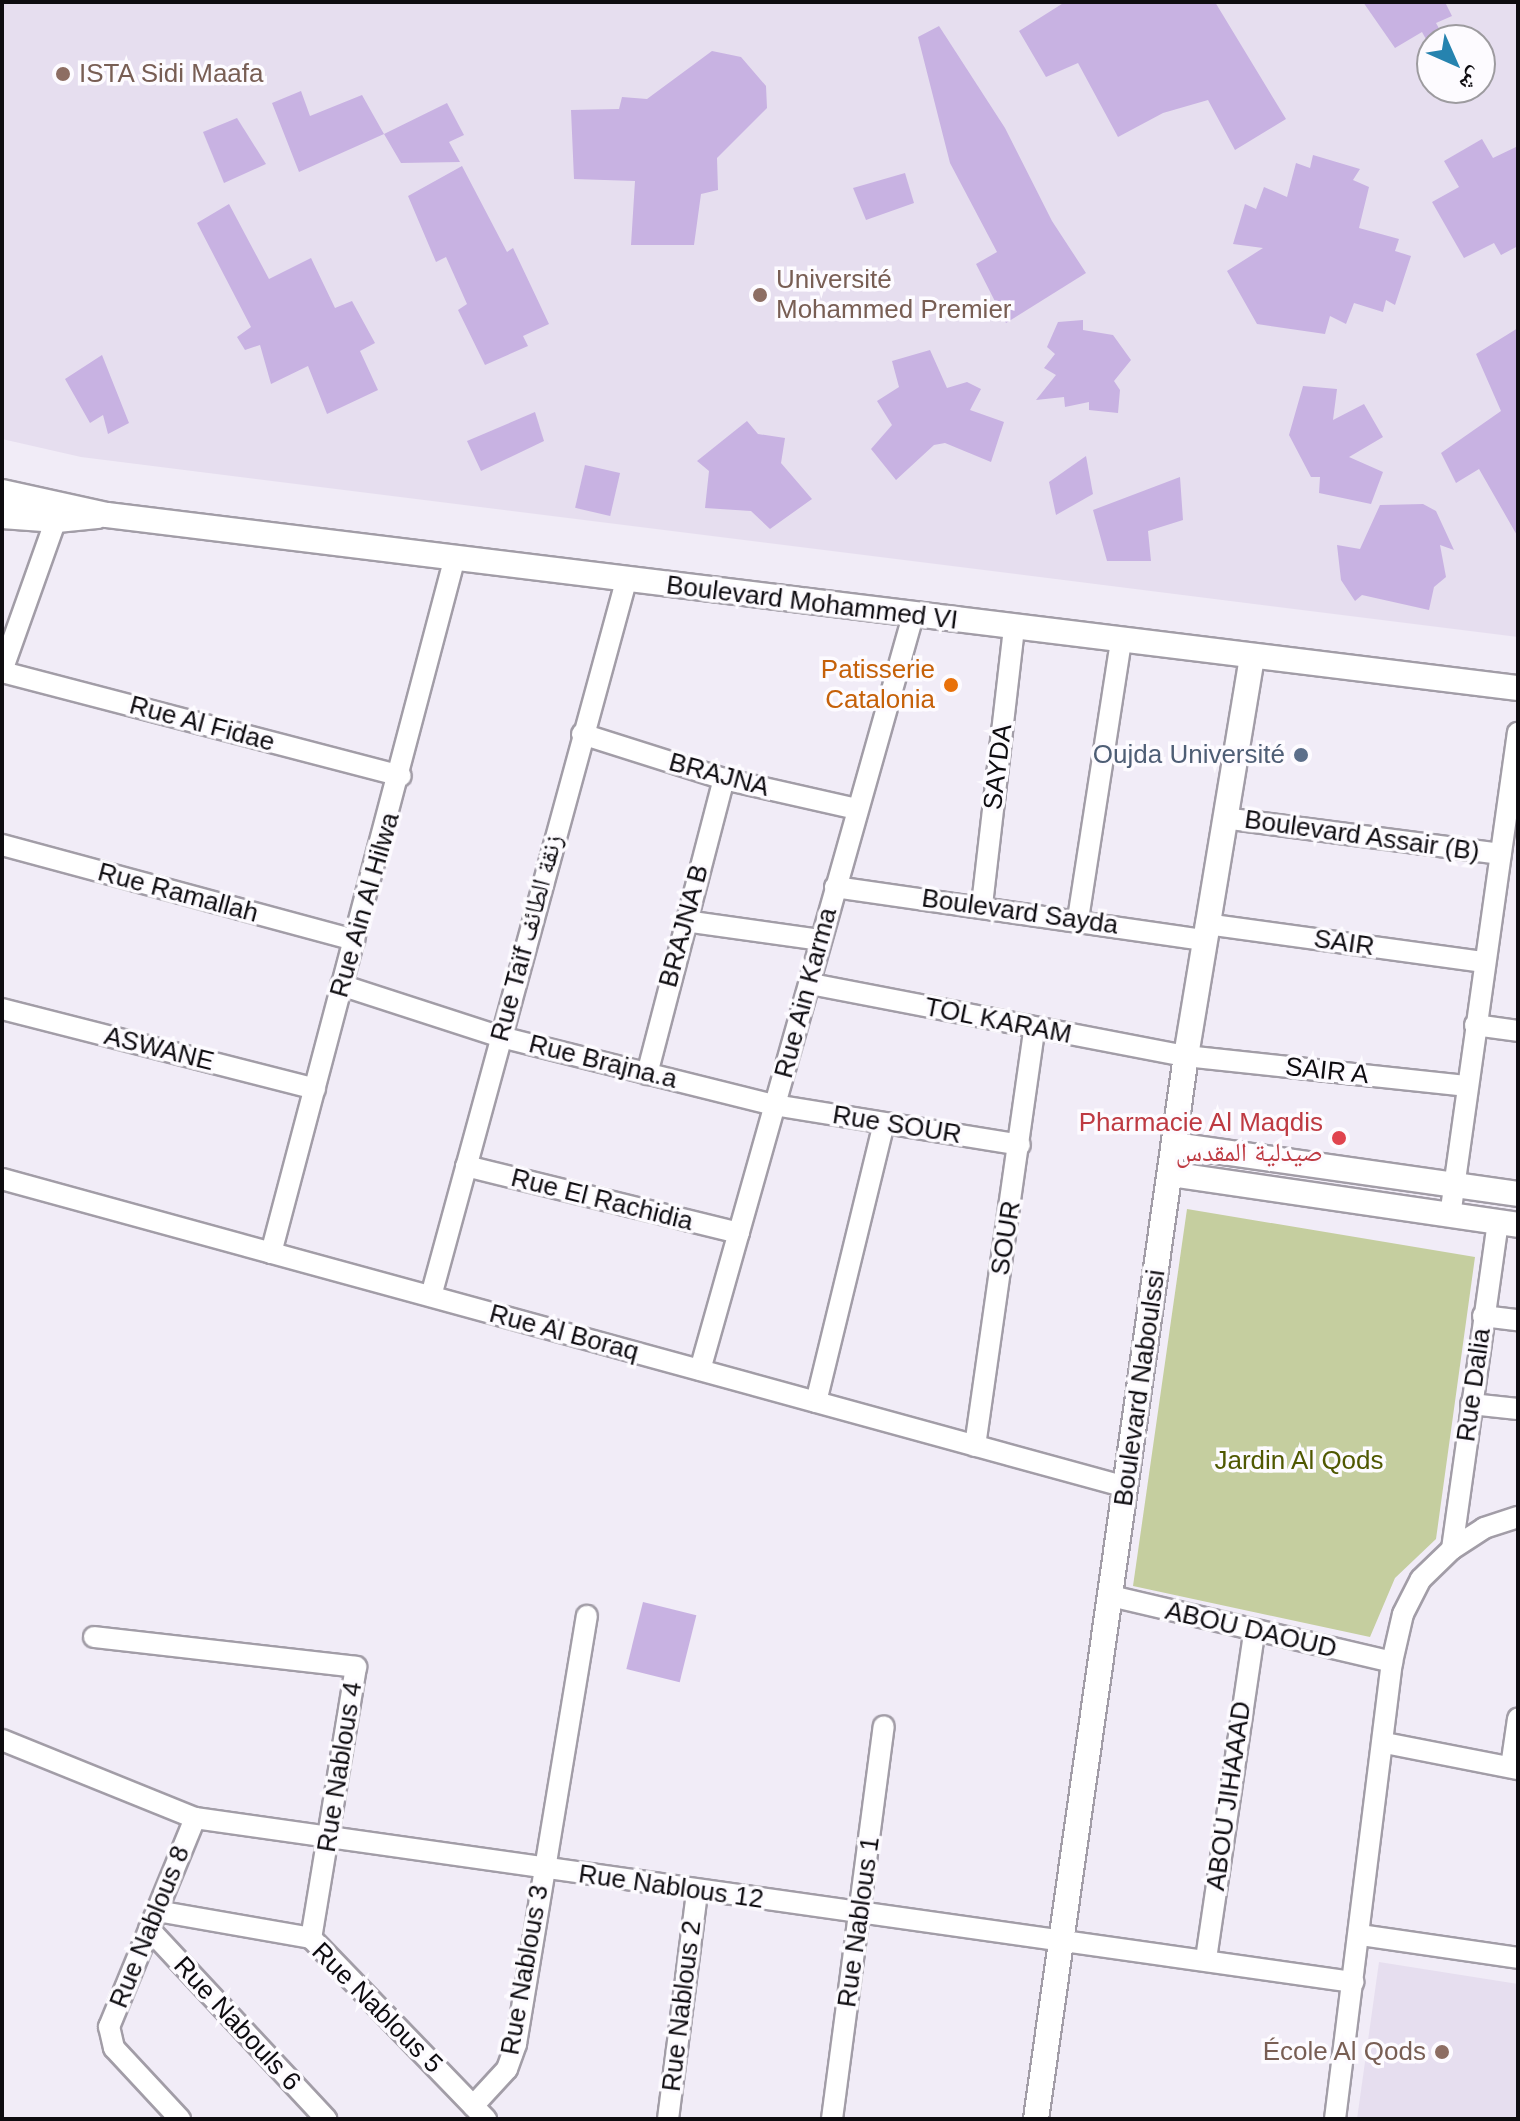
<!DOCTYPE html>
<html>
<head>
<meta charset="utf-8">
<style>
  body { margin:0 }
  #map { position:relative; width:1520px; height:2121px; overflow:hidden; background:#f1ecf7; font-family:Arial,"Noto Naskh Arabic",sans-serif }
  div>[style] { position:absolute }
  .built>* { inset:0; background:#e6deef }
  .green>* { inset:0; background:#c5ce9f }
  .building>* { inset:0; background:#c8b2e2; transform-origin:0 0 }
  .roads { filter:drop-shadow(2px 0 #a29da7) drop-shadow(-2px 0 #a29da7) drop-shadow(0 2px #a29da7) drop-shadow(0 -2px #a29da7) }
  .minor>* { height:20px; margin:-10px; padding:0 10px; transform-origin:10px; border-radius:10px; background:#fff }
  .tertiary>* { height:24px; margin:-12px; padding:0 12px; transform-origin:12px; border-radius:12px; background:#fff }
  .dots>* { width:22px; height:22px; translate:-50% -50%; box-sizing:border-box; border:4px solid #fdfbff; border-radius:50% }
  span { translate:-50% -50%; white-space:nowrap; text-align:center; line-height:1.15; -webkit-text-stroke:7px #fdfbff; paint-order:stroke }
  .education-label { font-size:26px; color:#785e54 }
  .left { translate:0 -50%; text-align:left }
  .right { translate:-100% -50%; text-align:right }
  .street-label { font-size:26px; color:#0e0c10 }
  .food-label { font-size:26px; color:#c56008 }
  .service-label { font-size:26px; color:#4e5e75 }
  .health-label { font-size:26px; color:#be3a42 }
  .park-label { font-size:26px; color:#4f5801 }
  .frame { position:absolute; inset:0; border:4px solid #0e0c10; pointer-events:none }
  .north { position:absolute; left:1416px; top:24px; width:80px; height:80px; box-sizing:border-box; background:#fdfbff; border:2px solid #9d9b9f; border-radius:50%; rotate:135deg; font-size:22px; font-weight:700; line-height:32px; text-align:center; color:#0e0c10 }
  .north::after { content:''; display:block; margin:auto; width:28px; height:36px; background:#2683af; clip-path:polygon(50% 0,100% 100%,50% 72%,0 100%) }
</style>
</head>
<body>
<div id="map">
  <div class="built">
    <i style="clip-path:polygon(evenodd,2px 2px,1518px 2px,1518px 637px,81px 457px,2px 439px,2px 2px,1432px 40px,1480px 40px,1480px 88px,1432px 88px,1432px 40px)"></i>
    <i style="clip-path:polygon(1379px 1962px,1518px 1984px,1518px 2119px,1357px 2119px)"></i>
  </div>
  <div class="green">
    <i style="clip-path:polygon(1187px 1209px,1475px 1257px,1436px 1539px,1395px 1578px,1370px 1637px,1133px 1586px)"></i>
  </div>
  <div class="building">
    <i style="clip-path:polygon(1065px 2px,1215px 2px,1286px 119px,1235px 150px,1208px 100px,1163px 113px,1118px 137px,1078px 63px,1046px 77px,1019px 31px)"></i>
    <i style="clip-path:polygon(1363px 2px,1445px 2px,1452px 16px,1436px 23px,1441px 32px,1427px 41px,1422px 32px,1395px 48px)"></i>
    <i style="clip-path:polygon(939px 26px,1005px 128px,1052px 221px,1086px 273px,1006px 323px,976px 264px,997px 252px,950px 163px,918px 37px)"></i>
    <i style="clip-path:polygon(712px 51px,741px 57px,766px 86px,767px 108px,717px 158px,718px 190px,701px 194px,694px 245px,631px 245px,635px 181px,574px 179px,571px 110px,619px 109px,622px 97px,647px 99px)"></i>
    <i style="clip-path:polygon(301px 91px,310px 116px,362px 95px,384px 134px,299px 172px,272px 103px)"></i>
    <i style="clip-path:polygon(447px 103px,464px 135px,449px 142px,460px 162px,401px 163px,384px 134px)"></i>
    <i style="clip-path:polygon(237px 118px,266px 164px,224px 183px,203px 132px)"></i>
    <i style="clip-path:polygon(1482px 139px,1493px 158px,1518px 146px,1518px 246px,1501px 255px,1494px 243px,1464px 258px,1432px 202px,1459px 187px,1444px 161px)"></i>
    <i style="clip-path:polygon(1313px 155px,1360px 169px,1353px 180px,1369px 187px,1359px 228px,1399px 239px,1395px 251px,1411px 256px,1395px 305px,1386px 300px,1383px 312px,1354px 303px,1346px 324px,1330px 316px,1325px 334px,1257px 324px,1227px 271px,1263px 248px,1233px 244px,1245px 204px,1256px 209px,1264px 187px,1287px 197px,1296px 163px,1310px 168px)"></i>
    <i style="clip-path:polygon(462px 166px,507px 252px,513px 248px,549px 324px,523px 336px,528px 346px,485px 365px,458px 310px,467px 304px,446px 257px,436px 262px,408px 196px)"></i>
    <i style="clip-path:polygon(905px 173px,914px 203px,866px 220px,853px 188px)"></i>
    <i style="clip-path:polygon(229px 204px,269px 279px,311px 258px,335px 308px,352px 301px,375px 343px,360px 351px,378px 390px,327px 414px,308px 366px,271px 384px,260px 345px,245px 350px,237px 337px,251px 327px,197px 223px)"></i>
    <i style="clip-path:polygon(1083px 320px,1083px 330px,1113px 335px,1131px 360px,1114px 381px,1120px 390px,1118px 413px,1089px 410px,1089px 402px,1065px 407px,1064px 397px,1036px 400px,1056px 375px,1044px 368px,1055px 354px,1047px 347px,1058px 322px)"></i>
    <i style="clip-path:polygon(1518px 328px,1518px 537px,1479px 469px,1456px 483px,1441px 453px,1501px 411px,1476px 354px)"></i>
    <i style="clip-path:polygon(930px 350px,947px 388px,967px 382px,981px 389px,970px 410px,1004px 422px,991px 462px,945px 443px,934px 445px,896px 480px,871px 449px,892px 425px,877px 401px,899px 387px,892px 361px)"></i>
    <i style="clip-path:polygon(102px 355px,129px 423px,108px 434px,103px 415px,90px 423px,65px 379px)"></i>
    <i style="clip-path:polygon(1303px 386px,1337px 389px,1333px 420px,1364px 404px,1383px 437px,1349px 457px,1383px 472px,1371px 504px,1319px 493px,1320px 477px,1311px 477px,1289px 435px)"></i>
    <i style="clip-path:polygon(535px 412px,544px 441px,481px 471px,467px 441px)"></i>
    <i style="clip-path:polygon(747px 421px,758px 434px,785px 438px,781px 463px,812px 499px,770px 529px,751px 511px,705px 508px,709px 471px,697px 461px)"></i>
    <i style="clip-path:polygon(1086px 456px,1093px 494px,1056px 515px,1049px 482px)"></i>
    <i style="left:585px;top:465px;width:36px;height:44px;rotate:13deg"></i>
    <i style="clip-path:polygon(1180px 477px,1183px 520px,1148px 531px,1151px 561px,1107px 561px,1093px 510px)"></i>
    <i style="clip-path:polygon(1423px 504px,1436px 511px,1454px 550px,1440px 545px,1446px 577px,1434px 587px,1429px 610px,1362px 595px,1355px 601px,1341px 580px,1337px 545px,1360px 549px,1380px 505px)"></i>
    <i style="left:643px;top:1602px;width:55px;height:69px;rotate:14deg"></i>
  </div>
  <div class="roads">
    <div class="minor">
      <i style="left:2px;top:671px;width:176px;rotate:-70.4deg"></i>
      <i style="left:2px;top:672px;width:412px;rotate:14.6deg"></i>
      <i style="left:582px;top:734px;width:149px;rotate:17.6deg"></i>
      <i style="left:724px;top:779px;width:136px;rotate:12.7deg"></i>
      <i style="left:1224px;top:818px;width:279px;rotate:7.4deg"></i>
      <i style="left:2px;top:845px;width:365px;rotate:15.1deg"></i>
      <i style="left:835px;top:887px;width:373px;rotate:8.2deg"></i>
      <i style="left:982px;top:905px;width:279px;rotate:-83.4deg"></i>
      <i style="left:1078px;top:919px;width:281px;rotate:-81.2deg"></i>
      <i style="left:685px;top:921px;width:136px;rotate:8deg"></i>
      <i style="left:1206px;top:924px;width:280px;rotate:7.8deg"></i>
      <i style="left:811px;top:984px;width:382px;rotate:10.9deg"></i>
      <i style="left:1186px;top:1056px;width:283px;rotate:6.1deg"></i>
      <i style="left:341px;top:985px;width:168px;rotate:18deg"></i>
      <i style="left:501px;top:1037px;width:281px;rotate:14deg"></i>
      <i style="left:774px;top:1105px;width:249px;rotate:9.2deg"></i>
      <i style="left:2px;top:1009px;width:323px;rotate:14.3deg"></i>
      <i style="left:1475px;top:1025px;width:43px;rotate:7.9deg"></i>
      <i style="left:647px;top:1074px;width:305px;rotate:-75.4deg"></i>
      <i style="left:466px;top:1166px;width:281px;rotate:13.8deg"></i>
      <i style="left:2px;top:1179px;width:1165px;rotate:15.32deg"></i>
      <i style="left:1450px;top:1216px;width:488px;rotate:-82deg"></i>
      <i style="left:271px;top:1253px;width:720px;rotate:-75.19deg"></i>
      <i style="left:431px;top:1296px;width:741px;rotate:-74.74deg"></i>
      <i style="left:1483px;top:1316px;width:35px;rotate:7deg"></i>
      <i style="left:700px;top:1370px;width:784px;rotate:-74.23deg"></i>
      <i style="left:816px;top:1402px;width:287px;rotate:-76.3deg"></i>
      <i style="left:1471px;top:1404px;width:47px;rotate:6.1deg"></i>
      <i style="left:975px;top:1446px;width:421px;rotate:-81.9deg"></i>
      <i style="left:1452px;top:1549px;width:330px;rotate:-82deg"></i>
      <i style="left:1111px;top:1596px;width:289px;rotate:13.2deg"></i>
      <i style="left:94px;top:1637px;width:264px;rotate:6.5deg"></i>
      <i style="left:356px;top:1667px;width:275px;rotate:99.4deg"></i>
      <i style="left:2px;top:1740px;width:208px;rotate:22deg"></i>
      <i style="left:195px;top:1818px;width:1170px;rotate:8.06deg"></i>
      <i style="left:1385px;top:1743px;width:136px;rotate:11.1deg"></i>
      <i style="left:1511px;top:1767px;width:49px;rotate:-81.7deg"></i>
      <i style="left:157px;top:1911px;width:156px;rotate:9.9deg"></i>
      <i style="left:311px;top:1938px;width:252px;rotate:46deg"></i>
      <i style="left:149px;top:1929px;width:260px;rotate:47deg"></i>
      <i style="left:1361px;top:1935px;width:159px;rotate:8.3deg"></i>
      <i style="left:1206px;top:1959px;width:330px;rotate:-81.6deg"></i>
      <i style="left:473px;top:2106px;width:50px;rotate:-47.4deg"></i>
      <i style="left:507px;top:2069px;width:27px;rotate:-70deg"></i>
      <i style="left:516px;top:2044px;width:434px;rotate:-80.6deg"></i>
      <i style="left:180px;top:2119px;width:97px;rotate:-132.9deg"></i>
      <i style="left:114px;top:2048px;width:22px;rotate:-103deg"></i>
      <i style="left:109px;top:2027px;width:226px;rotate:-67.6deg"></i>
      <i style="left:668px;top:2119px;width:229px;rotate:-82.7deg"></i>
      <i style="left:832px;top:2119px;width:396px;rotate:-82.5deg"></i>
      <i style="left:1335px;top:2119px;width:461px;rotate:-82.9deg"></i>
      <i style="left:1392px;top:1662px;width:49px;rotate:-77.1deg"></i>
      <i style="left:1403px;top:1614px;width:39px;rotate:-63deg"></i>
      <i style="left:1421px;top:1579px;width:43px;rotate:-44.1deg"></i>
      <i style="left:1452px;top:1549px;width:38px;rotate:-33deg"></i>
      <i style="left:1484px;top:1528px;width:36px;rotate:-18deg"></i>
    </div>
    <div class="tertiary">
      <i style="left:2px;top:492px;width:107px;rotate:12.4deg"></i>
      <i style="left:107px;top:515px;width:1422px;rotate:6.99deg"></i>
      <i style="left:2px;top:516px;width:55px;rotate:4.2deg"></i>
      <i style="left:57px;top:520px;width:40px;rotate:-5.7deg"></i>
      <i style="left:1174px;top:1145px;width:347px;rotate:8.1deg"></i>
      <i style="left:1170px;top:1174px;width:352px;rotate:8.3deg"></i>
      <i style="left:1036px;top:2119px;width:1074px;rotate:-81.97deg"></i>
      <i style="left:1186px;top:1056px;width:403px;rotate:-80.6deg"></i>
    </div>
  </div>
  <div class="dots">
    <i style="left:63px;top:74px;background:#8d6e63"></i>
    <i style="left:760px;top:295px;background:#8d6e63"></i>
    <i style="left:951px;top:685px;background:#e8710a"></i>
    <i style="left:1301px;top:755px;background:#5c6f8a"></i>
    <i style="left:1339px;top:1138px;background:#e0444e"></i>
    <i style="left:1442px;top:2052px;background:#8d6e63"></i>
  </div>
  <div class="education-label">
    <span class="left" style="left:79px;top:74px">ISTA Sidi Maafa</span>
    <span class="left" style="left:776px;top:295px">Université<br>Mohammed Premier</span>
    <span class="right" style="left:1426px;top:2052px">École Al Qods</span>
  </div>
  <div class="street-label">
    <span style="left:812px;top:603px;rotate:7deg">Boulevard Mohammed VI</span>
    <span style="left:202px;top:724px;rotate:15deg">Rue Al Fidae</span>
    <span style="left:998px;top:767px;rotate:-83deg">SAYDA</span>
    <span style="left:719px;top:775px;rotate:15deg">BRAJNA</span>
    <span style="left:1362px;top:836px;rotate:8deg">Boulevard Assair (B)</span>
    <span style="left:178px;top:893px;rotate:15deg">Rue Ramallah</span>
    <span style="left:365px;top:905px;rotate:-74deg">Rue Ain Al Hilwa</span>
    <span style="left:1020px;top:912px;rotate:8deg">Boulevard Sayda</span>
    <span style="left:684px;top:926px;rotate:-75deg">BRAJNA B</span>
    <span style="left:527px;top:938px;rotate:-75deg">Rue Taïf زنقة الطائف</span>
    <span style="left:1344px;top:943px;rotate:8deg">SAIR</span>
    <span style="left:806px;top:993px;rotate:-75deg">Rue Ain Karma</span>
    <span style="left:998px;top:1021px;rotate:11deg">TOL KARAM</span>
    <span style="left:159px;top:1049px;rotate:14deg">ASWANE</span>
    <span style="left:603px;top:1062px;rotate:14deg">Rue Brajna.a</span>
    <span style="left:1327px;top:1071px;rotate:6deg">SAIR A</span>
    <span style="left:897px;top:1125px;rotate:9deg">Rue SOUR</span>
    <span style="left:602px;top:1200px;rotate:14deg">Rue El Rachidia</span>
    <span style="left:1006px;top:1238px;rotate:-81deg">SOUR</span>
    <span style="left:564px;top:1333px;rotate:15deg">Rue Al Boraq</span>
    <span style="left:1474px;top:1385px;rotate:-82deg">Rue Dalia</span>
    <span style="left:1140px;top:1388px;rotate:-82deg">Boulevard Naboulssi</span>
    <span style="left:1251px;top:1630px;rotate:13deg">ABOU DAOUD</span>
    <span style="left:340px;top:1767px;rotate:-81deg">Rue Nablous 4</span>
    <span style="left:1229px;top:1796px;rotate:-82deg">ABOU JIHAAAD</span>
    <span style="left:671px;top:1887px;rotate:8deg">Rue Nablous 12</span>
    <span style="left:859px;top:1922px;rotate:-82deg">Rue Nablous 1</span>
    <span style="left:150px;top:1927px;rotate:-68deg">Rue Nablous 8</span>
    <span style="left:525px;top:1970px;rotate:-80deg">Rue Nablous 3</span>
    <span style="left:682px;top:2006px;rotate:-83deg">Rue Nablous 2</span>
    <span style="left:377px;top:2008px;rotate:45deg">Rue Nablous 5</span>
    <span style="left:237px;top:2024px;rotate:47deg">Rue Nabouls 6</span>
  </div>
  <div class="food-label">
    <span class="right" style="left:935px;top:685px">Patisserie<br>Catalonia</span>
  </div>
  <div class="service-label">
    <span class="right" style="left:1285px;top:755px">Oujda Université</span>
  </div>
  <div class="health-label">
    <span class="right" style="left:1323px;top:1138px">Pharmacie Al Maqdis<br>صيدلية المقدس</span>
  </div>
  <div class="park-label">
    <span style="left:1299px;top:1461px">Jardin Al Qods</span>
  </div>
  <div class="frame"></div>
  <div class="north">ش</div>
</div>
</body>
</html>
